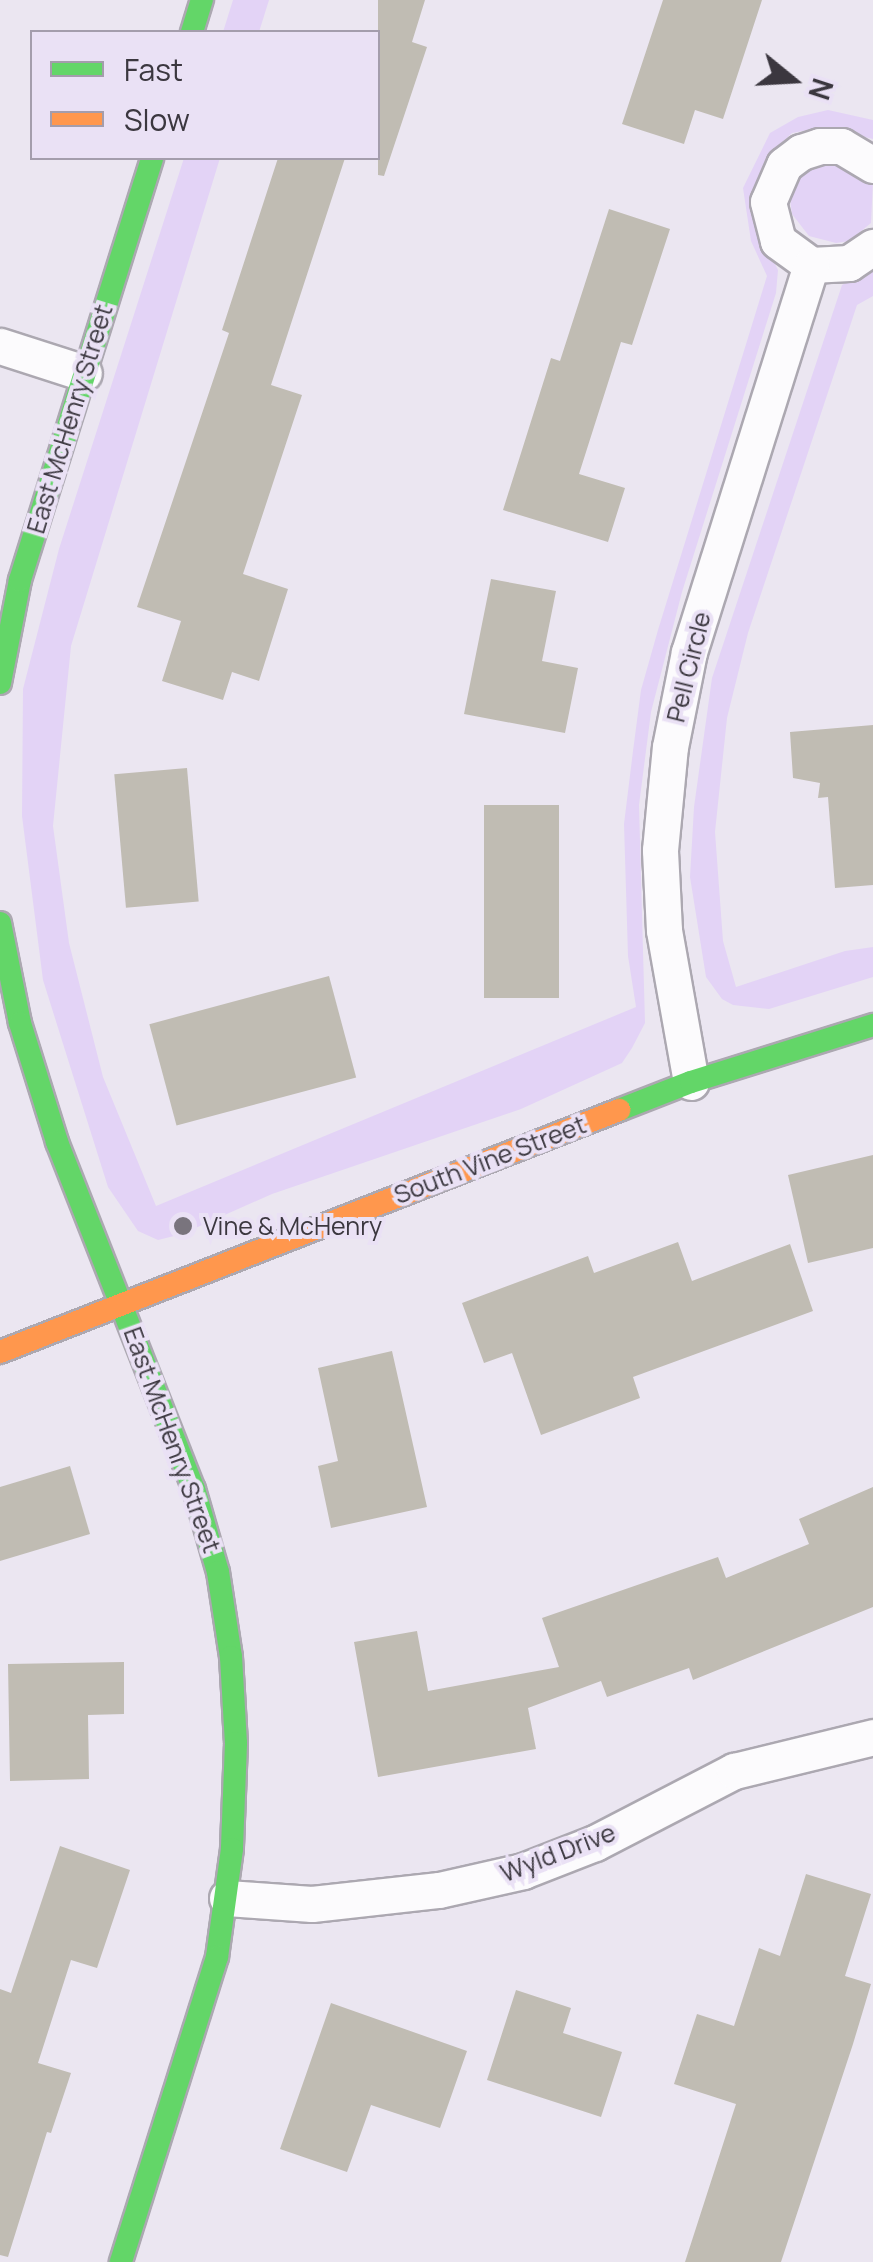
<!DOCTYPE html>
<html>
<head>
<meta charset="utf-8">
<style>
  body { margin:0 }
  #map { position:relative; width:873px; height:2262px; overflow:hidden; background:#ebe6f1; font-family:Manrope,sans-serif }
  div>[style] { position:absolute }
  .green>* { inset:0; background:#e3d3f6 }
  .building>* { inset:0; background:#c0bcb3; transform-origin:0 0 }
  .roads { filter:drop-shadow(2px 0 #aca8b1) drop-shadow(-2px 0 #aca8b1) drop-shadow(0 2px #aca8b1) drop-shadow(0 -2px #aca8b1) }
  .street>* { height:35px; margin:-17.5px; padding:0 17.5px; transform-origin:17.5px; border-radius:17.5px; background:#fcfbfd }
  .fast>* { height:22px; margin:-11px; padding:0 11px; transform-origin:11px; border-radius:11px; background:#63d668 }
  .slow>* { height:22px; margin:-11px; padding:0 11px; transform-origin:11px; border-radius:11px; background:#ff974d }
  .dots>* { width:28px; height:28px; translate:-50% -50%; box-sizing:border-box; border:5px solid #eae1f5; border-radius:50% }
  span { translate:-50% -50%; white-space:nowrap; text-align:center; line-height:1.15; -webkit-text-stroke:8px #eae1f5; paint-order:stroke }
  .street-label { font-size:25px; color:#3b373f }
  .poi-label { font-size:25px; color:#3b373f }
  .left { translate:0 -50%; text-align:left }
  .legend { position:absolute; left:30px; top:30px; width:350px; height:130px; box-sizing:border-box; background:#eae1f5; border:2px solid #a49dac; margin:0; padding:12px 18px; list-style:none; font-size:30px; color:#3b373f }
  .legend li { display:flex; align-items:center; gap:20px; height:50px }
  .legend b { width:50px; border:2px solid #a49dac }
  .north { position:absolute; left:743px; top:30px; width:100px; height:100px; -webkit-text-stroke:8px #eae1f5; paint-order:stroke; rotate:108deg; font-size:28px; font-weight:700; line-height:40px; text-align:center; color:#3b373f }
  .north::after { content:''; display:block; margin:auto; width:35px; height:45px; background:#3b373f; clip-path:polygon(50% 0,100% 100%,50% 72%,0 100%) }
</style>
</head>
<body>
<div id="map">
  <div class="green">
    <i style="clip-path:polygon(233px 0,269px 0,259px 32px,223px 32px)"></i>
    <i style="clip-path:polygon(828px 110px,873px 120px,873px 139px,824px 127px,792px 133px,770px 154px,758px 184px,755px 224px,778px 270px,776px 293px,682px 592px,651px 712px,639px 805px,645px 1023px,632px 1048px,622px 1063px,521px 1109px,272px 1194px,182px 1234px,158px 1240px,138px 1231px,108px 1187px,43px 980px,22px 816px,23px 689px,59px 549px,184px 158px,220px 158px,71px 646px,53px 826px,69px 943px,103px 1077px,156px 1206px,636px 1007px,628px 956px,624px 824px,633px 751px,641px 690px,658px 630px,767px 276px,751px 241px,743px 188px,770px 133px,798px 117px)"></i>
    <i style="clip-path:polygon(825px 156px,873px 180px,871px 223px,849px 241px,836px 243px,809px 236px,792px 214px,790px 200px,800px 171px)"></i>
    <i style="clip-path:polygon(873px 267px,873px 296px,857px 305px,748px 633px,727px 718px,715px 832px,723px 941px,736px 987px,845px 951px,873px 947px,873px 977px,769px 1009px,733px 1005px,722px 999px,706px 977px,690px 877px,694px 807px,712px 678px,842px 285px)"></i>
  </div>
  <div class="building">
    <i style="clip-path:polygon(378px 0,425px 0,412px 42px,427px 47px,384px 176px,378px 175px)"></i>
    <i style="clip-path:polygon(663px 0,762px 0,723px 119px,695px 110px,684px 144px,622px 124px)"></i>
    <i style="clip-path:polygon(278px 158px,345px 158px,271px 385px,302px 395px,243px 574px,288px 589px,259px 681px,232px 672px,223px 700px,162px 681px,181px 621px,137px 607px,229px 333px,222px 330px)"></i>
    <i style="clip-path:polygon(609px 209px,670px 229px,632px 345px,621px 342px,579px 474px,625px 488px,608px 542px,503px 510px,551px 358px,560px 361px)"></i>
    <i style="clip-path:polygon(491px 579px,556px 591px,542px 661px,578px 668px,565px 733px,464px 714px)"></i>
    <i style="clip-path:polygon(873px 725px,873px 885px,835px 888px,828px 797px,818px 798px,820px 783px,793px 778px,790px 732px)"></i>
    <i style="left:187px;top:768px;width:134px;height:73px;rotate:85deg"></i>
    <i style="left:484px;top:805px;width:75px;height:193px"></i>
    <i style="left:329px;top:976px;width:105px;height:186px;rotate:75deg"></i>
    <i style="clip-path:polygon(873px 1155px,873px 1248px,808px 1263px,788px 1175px)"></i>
    <i style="clip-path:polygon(678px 1242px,692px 1281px,790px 1244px,813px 1311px,633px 1377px,640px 1398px,541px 1435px,512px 1353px,484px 1363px,462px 1303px,588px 1256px,594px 1273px)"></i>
    <i style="clip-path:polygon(392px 1351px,427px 1507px,331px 1528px,318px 1466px,338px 1461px,318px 1368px)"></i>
    <i style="clip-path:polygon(70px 1466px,90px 1534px,0 1561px,0 1487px)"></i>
    <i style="clip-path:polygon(873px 1487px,873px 1607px,693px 1680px,689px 1668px,607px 1697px,601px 1681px,528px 1708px,536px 1749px,378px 1777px,354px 1642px,417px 1631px,428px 1691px,559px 1667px,542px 1618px,718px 1557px,726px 1578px,809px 1544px,799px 1519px)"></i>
    <i style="clip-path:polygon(124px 1662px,124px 1714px,88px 1715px,89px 1779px,10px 1781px,8px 1664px)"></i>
    <i style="clip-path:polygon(60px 1846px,130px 1870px,97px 1968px,71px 1960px,38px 2063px,71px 2073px,51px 2133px,47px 2132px,8px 2257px,0 2255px,0 1989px,11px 1993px)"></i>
    <i style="clip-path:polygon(806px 1874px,871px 1894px,845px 1976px,871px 1984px,853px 2044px,781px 2262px,685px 2262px,736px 2104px,674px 2084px,697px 2014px,734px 2026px,759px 1948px,780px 1956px)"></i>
    <i style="clip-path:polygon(516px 1990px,571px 2008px,563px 2033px,622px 2052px,601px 2117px,487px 2080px)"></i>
    <i style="clip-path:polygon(331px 2003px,467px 2051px,440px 2128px,371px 2105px,347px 2172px,280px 2149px)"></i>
  </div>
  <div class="roads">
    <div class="street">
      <i style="left:873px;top:165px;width:37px;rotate:-149deg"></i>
      <i style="left:841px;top:146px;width:21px;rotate:180deg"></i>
      <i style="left:820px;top:146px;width:20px;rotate:162deg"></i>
      <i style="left:801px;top:152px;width:21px;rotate:143deg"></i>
      <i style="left:784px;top:165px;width:40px;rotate:113.4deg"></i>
      <i style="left:768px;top:202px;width:40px;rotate:75.6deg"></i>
      <i style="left:778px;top:241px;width:41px;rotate:36deg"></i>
      <i style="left:811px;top:265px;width:38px;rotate:-3deg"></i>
      <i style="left:849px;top:263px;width:29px;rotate:-34deg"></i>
      <i style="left:0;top:346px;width:88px;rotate:17.8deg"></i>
      <i style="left:691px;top:1082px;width:154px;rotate:-100.1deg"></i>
      <i style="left:664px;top:930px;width:80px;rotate:-92.9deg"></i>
      <i style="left:660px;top:850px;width:103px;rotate:-84.5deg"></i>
      <i style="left:670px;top:747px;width:97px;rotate:-78.7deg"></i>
      <i style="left:689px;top:652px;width:406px;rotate:-72.5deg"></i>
      <i style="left:227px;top:1898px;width:85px;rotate:4deg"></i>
      <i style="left:312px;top:1904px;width:128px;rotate:-6.3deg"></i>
      <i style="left:439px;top:1890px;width:86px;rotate:-12.7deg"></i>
      <i style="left:523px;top:1871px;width:77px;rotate:-21.3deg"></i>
      <i style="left:595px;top:1843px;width:157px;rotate:-27.4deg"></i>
      <i style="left:734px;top:1771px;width:143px;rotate:-13.7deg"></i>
    </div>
    <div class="fast">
      <i style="left:192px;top:32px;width:34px;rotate:-73deg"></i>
      <i style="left:0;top:683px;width:105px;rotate:-79deg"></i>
      <i style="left:20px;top:580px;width:442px;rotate:-72.6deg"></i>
      <i style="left:0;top:923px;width:102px;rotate:78.7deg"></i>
      <i style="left:20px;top:1023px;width:125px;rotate:72.7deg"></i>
      <i style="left:57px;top:1142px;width:373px;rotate:68.5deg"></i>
      <i style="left:194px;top:1489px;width:86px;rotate:73.9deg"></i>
      <i style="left:218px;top:1572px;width:86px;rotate:81.3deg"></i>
      <i style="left:231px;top:1657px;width:86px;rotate:86.7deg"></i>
      <i style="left:236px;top:1743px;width:106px;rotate:92.2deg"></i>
      <i style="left:232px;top:1849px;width:109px;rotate:97.9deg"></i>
      <i style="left:217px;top:1957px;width:320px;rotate:107.5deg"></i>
      <i style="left:619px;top:1110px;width:77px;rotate:-21.3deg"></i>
      <i style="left:691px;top:1082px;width:191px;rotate:-17.4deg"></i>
    </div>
    <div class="slow">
      <i style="left:0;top:1352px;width:665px;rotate:-21.35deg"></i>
    </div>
  </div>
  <div class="dots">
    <i style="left:183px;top:1226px;background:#79747d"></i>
  </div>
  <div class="street-label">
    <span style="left:70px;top:419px;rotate:-73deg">East McHenry Street</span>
    <span style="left:689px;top:667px;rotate:-76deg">Pell Circle</span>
    <span style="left:490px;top:1160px;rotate:-21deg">South Vine Street</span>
    <span style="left:172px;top:1440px;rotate:70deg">East McHenry Street</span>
    <span style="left:558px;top:1853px;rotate:-21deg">Wyld Drive</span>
  </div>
  <div class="poi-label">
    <span class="left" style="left:203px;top:1226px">Vine &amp; McHenry</span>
  </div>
  <ul class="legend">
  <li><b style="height:12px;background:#63d668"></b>Fast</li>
  <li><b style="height:12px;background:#ff974d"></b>Slow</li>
  </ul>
  <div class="north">N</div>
</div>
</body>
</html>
